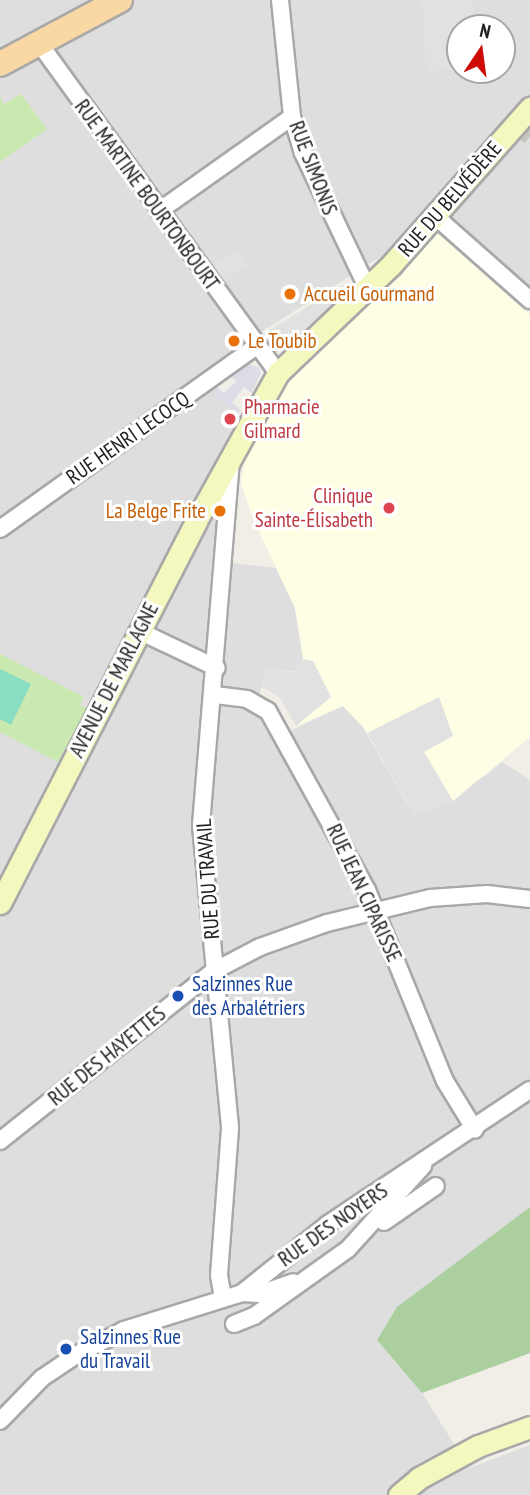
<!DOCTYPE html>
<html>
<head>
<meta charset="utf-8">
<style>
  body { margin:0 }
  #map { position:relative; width:530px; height:1495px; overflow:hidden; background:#f1eee8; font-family:"PT Sans Narrow",sans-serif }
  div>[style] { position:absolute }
  .residential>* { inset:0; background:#dfdede }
  .education>* { inset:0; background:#fdfee4 }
  .grass>* { inset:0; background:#cae9b0 }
  .forest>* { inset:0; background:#abcf9e }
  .pitch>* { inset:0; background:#89ddc0 }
  .parking>* { inset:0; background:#e1e1e1; transform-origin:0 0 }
  .plaza>* { inset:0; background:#dcdce7 }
  .minor-tunnel>* { height:16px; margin-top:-8px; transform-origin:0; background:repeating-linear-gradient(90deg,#c7c5c0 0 16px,transparent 0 24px) }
  .roads { filter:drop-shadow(2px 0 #a8a8a8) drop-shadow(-2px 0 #a8a8a8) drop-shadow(0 2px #a8a8a8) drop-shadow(0 -2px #a8a8a8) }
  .minor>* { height:16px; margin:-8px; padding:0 8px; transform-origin:8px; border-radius:8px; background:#fff }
  .secondary>* { height:21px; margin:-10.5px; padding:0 10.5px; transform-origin:10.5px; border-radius:10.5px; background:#f4f8bf }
  .primary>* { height:24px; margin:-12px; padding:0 12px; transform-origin:12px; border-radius:12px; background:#fad8a4 }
  .dots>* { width:19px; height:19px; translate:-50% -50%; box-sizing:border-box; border:4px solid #fff; border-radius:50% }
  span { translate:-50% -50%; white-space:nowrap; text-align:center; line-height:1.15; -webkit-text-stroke:6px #fff; paint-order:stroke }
  .street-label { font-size:21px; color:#212121 }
  .food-label { font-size:21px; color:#c56008 }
  .left { translate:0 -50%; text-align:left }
  .right { translate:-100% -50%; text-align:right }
  .health-label { font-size:21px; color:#be3a42 }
  .transit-label { font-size:21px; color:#164399 }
  .north { position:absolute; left:446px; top:14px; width:70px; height:70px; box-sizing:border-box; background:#fff; border:2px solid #a6a6a6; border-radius:50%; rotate:13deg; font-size:19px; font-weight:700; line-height:28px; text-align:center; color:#212121 }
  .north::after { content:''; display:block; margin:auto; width:24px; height:32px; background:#cd0c05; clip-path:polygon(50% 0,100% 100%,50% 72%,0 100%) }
</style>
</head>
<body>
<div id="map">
  <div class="residential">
    <i style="clip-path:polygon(evenodd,0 0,530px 0,530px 294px,429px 204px,388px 252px,263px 331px,210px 388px,233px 408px,236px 422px,203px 490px,225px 504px,221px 562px,276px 568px,295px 608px,303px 659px,295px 672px,267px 669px,255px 710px,273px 739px,343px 706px,363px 727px,414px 815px,488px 774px,502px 762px,530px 780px,530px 1207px,397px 1307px,377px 1340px,422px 1393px,469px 1468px,530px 1445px,530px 1495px,0 1495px,0 0,460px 28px,502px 28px,502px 70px,460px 70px,460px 28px)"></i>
  </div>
  <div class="education">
    <i style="clip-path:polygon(429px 226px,530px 315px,530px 737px,453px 801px,414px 815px,363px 727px,343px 706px,296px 726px,279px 697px,262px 687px,267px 669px,295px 672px,303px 659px,295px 608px,255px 523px,241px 484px,247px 446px,286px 380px)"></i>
  </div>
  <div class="grass">
    <i style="clip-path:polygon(21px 94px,47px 129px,0 162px,0 97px,4px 104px)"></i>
    <i style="clip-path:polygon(0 654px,84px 697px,80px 705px,88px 708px,60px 763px,0 732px)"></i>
  </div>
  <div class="forest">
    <i style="clip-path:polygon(530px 1207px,530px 1353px,422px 1393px,377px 1340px,397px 1307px)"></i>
  </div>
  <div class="pitch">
    <i style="clip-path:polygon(0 669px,31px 684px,11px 725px,0 719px)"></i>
  </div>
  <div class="parking">
    <i style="clip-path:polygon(422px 0,473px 0,474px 28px,460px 28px,457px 69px,426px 72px)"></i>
    <i style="left:236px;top:250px;width:19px;height:28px;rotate:55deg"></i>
    <i style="clip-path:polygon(343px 285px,348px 293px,291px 349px,273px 352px,265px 333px)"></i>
    <i style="clip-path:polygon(303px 659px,313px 661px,331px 697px,296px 726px,279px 697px,262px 687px,267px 669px,295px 672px)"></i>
    <i style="clip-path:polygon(439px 697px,453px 736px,424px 752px,453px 801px,414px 815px,367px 733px)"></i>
  </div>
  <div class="plaza">
    <i style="clip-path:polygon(245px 363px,258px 367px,261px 372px,252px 393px,244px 387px,232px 403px,241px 410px,237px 415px,210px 388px,215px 385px,223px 393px,236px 382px,230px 374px)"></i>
  </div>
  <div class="minor-tunnel">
    <i style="left:523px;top:131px;width:9px;rotate:41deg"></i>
  </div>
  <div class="roads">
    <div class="minor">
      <i style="left:280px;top:0;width:118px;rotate:84.1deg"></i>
      <i style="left:292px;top:117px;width:38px;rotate:73deg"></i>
      <i style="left:303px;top:153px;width:148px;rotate:64.5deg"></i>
      <i style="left:39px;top:43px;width:407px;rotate:54.1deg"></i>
      <i style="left:159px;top:211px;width:163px;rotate:-35.3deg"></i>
      <i style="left:435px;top:216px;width:127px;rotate:41.5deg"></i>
      <i style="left:0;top:529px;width:313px;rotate:-35.5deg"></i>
      <i style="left:139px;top:631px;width:86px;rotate:25.4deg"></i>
      <i style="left:215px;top:695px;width:32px;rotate:7deg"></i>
      <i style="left:247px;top:699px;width:24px;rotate:30deg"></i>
      <i style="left:268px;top:711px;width:205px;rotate:61.1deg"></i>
      <i style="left:367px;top:890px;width:206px;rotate:67.8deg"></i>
      <i style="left:445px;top:1081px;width:57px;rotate:58.5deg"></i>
      <i style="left:0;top:1141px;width:273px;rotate:-38.5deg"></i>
      <i style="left:214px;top:971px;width:52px;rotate:-27.6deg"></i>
      <i style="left:260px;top:947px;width:71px;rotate:-19.7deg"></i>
      <i style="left:327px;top:923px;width:106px;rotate:-13.6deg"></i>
      <i style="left:430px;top:898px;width:57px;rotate:-4deg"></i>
      <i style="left:487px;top:894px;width:43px;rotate:6.6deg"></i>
      <i style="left:384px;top:1222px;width:63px;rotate:-34.7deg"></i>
      <i style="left:242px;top:1293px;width:17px;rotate:3deg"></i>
      <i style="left:259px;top:1294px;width:36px;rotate:-19deg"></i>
      <i style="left:223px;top:1298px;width:23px;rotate:-100deg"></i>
      <i style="left:219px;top:1275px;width:148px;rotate:-85.7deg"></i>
      <i style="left:230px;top:1127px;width:303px;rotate:-95.5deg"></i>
      <i style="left:201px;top:825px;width:367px;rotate:-85.3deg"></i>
      <i style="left:234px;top:1324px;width:22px;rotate:-22deg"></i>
      <i style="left:254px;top:1316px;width:115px;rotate:-35.5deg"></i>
      <i style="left:348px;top:1249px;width:112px;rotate:-47.9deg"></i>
      <i style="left:0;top:1421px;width:60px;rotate:-45.7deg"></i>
      <i style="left:42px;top:1378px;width:41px;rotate:-34.1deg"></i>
      <i style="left:76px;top:1355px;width:54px;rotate:-27.5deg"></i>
      <i style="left:124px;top:1330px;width:124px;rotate:-17.4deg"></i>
      <i style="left:242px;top:1293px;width:110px;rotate:-38.7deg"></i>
      <i style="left:328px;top:1224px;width:242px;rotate:-33.6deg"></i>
    </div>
    <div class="secondary">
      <i style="left:0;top:903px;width:429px;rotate:-62.8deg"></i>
      <i style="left:196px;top:521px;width:169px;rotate:-61deg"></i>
      <i style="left:278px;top:373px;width:156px;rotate:-43.7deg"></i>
      <i style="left:391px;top:265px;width:210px;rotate:-48.5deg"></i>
      <i style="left:399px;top:1495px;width:26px;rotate:-40deg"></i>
      <i style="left:419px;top:1478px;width:67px;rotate:-28.5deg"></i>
      <i style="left:478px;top:1446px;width:55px;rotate:-20.1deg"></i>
    </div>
    <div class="primary">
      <i style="left:0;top:64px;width:136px;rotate:-28.1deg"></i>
    </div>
  </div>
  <div class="dots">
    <i style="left:290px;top:294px;background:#e8710a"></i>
    <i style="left:234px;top:341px;background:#e8710a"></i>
    <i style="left:230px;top:419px;background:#e0444e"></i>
    <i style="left:389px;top:508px;background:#e0444e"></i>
    <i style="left:220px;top:511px;background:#e8710a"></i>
    <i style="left:178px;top:996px;background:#1a4fb4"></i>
    <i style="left:66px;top:1349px;background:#1a4fb4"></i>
  </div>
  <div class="street-label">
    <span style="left:313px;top:168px;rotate:69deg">RUE SIMONIS</span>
    <span style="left:147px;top:195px;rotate:54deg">RUE MARTINE BOURTONBOURT</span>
    <span style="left:450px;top:199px;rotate:-49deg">RUE DU BELVÉDÈRE</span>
    <span style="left:128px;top:438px;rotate:-35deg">RUE HENRI LECOCQ</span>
    <span style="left:114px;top:680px;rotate:-63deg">AVENUE DE MARLAGNE</span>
    <span style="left:208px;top:879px;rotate:-94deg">RUE DU TRAVAIL</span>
    <span style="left:364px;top:893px;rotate:65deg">RUE JEAN CIPARISSE</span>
    <span style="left:107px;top:1056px;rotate:-39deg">RUE DES HAYETTES</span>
    <span style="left:333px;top:1225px;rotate:-35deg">RUE DES NOYERS</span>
  </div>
  <div class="food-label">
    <span class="left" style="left:304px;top:294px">Accueil Gourmand</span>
    <span class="left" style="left:248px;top:341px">Le Toubib</span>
    <span class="right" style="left:206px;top:511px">La Belge Frite</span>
  </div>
  <div class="health-label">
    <span class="left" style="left:244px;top:419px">Pharmacie<br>Gilmard</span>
    <span class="right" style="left:373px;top:508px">Clinique<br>Sainte-Élisabeth</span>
  </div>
  <div class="transit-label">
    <span class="left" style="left:192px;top:996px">Salzinnes Rue<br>des Arbalétriers</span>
    <span class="left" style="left:80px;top:1349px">Salzinnes Rue<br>du Travail</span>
  </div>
  <div class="north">N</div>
</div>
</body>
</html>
